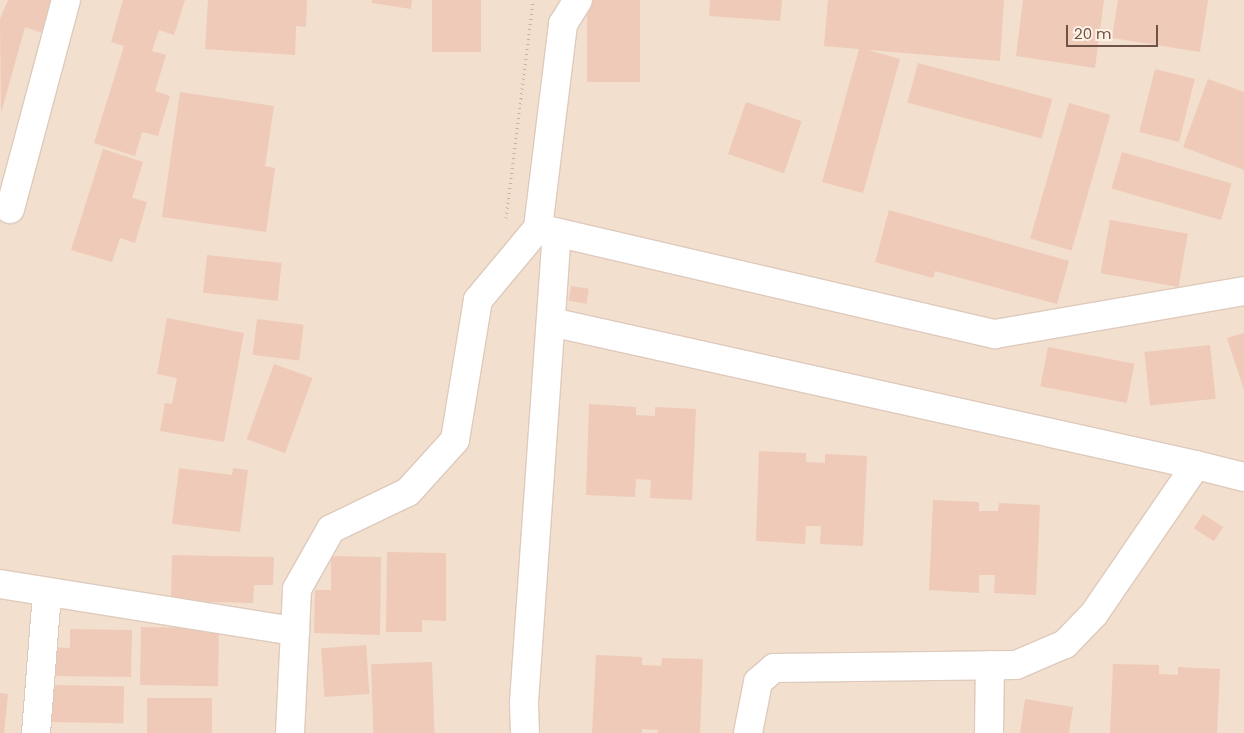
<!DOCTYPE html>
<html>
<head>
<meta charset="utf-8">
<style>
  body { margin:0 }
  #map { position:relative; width:1244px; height:733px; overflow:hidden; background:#fbeedf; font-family:Poppins,sans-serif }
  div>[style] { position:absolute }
  .residential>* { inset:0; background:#f2dfce; transform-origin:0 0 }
  .building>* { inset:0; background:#efcab8; transform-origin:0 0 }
  .path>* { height:3px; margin-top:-1.5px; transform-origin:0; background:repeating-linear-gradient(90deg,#d3ad9c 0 1px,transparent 0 5px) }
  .roads { filter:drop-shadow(1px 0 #decabc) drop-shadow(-1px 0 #decabc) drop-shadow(0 1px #decabc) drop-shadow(0 -1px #decabc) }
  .minor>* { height:28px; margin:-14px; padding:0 14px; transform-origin:14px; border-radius:14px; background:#fff }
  span { translate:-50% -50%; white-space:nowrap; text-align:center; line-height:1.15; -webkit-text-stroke:4px #fef2e5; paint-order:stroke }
  .scale { position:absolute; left:1066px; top:25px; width:92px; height:22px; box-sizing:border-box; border:2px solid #705348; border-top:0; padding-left:6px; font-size:15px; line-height:18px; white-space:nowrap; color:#705348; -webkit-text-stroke:4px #fef2e5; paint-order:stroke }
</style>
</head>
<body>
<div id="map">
  <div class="residential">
    <i style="left:0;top:0;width:1244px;height:733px"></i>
  </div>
  <div class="building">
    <i style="clip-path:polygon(8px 0,52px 0,43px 33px,25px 27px,1px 113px,0 19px)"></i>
    <i style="clip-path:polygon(123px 0,185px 0,174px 35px,159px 30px,152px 51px,166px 55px,155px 91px,170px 96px,158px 136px,142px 132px,135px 156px,94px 143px,124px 46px,111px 42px)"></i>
    <i style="clip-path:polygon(208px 0,307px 0,306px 27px,296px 26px,295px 55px,205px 49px)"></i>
    <i style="clip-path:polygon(372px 0,412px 0,411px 9px,372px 3px)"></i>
    <i style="left:432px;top:0;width:49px;height:52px"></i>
    <i style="left:587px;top:0;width:53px;height:82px"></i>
    <i style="clip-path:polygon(710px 0,782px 0,780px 21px,709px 16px)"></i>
    <i style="clip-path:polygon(828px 0,1004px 0,1000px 61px,868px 50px,900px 59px,863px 193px,822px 182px,859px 49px,824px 46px)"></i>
    <i style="clip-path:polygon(1023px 0,1104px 0,1095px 68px,1016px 56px)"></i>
    <i style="clip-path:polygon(1118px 0,1208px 0,1200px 52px,1112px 38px)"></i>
    <i style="left:918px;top:63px;width:139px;height:41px;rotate:15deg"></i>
    <i style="left:1155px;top:69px;width:41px;height:65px;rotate:14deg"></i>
    <i style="clip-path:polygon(1208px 79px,1244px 92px,1244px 170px,1183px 147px)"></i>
    <i style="clip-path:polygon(180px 92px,274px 106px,265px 166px,275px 168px,266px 232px,162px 217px)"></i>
    <i style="left:746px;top:102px;width:59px;height:55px;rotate:19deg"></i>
    <i style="left:1069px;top:103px;width:43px;height:141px;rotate:16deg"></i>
    <i style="clip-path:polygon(103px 149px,143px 162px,132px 198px,147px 202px,135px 243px,120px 238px,112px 262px,71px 250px)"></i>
    <i style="left:1122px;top:152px;width:114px;height:38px;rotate:16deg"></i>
    <i style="clip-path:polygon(889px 210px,1069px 261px,1057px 304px,935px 271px,933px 278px,875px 262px)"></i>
    <i style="left:1110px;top:220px;width:79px;height:54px;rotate:10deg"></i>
    <i style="left:207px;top:255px;width:75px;height:38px;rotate:6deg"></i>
    <i style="left:571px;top:286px;width:18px;height:15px;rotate:9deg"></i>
    <i style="clip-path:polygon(167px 318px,244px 333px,224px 442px,160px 431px,165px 403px,172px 404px,177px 378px,157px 374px)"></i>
    <i style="left:257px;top:319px;width:47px;height:36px;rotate:7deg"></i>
    <i style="clip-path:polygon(1244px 333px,1244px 390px,1227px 338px)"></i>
    <i style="left:1210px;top:345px;width:54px;height:66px;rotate:84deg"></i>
    <i style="left:1048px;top:347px;width:88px;height:40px;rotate:11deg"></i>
    <i style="left:274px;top:364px;width:41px;height:80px;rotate:20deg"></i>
    <i style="clip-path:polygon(589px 404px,636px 407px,636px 415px,655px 416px,655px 407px,696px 409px,692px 500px,650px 498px,651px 480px,636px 479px,635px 497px,586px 495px)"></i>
    <i style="clip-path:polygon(759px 451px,806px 453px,806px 462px,825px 463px,825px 454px,867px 456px,863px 546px,820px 544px,821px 526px,806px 526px,805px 544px,756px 541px)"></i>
    <i style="clip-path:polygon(179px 468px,232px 475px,233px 468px,248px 470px,240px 532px,172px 524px)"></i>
    <i style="clip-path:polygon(933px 500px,979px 502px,979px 511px,998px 511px,999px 503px,1040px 505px,1036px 595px,994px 593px,995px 575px,979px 575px,979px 593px,929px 590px)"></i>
    <i style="left:1203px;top:514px;width:24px;height:17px;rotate:33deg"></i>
    <i style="clip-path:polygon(387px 552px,446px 553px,446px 621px,422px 620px,422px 632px,386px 632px)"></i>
    <i style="clip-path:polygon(172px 555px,274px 557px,273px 585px,254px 585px,253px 603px,171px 601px)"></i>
    <i style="clip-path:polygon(331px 556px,381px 557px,380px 635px,314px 633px,315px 590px,331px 590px)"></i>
    <i style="left:141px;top:627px;width:78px;height:58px;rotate:1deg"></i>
    <i style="clip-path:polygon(70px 629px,132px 630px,131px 677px,52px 676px,52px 647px,70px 648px)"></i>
    <i style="left:366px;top:645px;width:49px;height:45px;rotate:86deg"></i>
    <i style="clip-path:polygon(596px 655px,642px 657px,642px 665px,661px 666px,662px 658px,703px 659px,700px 733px,658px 733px,658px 730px,642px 729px,642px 733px,592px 733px)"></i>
    <i style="left:432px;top:662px;width:71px;height:61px;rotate:88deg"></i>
    <i style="clip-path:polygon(1113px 664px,1159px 665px,1159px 674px,1178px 675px,1178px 667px,1220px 669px,1217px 733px,1110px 733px)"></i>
    <i style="left:51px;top:685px;width:73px;height:37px;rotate:1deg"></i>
    <i style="clip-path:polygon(0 693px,8px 694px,4px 733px,0 733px)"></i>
    <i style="left:147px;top:698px;width:65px;height:35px"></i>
    <i style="clip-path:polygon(1025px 699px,1073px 707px,1069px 733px,1020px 733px)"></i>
  </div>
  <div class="path">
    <i style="left:506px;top:218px;width:220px;rotate:-82.9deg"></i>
  </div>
  <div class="roads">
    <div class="minor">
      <i style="left:10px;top:209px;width:216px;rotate:-75deg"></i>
      <i style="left:538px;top:228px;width:469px;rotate:13.1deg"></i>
      <i style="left:995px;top:334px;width:253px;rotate:-9.8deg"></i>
      <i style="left:551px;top:322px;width:661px;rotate:12.5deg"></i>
      <i style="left:1196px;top:465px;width:181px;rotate:124.4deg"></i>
      <i style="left:1094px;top:614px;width:42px;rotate:134deg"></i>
      <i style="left:1065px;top:644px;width:53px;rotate:156.8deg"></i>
      <i style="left:1016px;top:665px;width:242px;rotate:179.3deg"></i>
      <i style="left:774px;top:668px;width:21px;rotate:139deg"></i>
      <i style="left:758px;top:682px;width:52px;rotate:101.1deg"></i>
      <i style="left:1196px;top:465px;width:49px;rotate:14deg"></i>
      <i style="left:0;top:584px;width:299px;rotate:9.1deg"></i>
      <i style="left:36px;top:733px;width:141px;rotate:-85.5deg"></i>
      <i style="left:290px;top:733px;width:144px;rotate:-87.2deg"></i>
      <i style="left:297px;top:589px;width:69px;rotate:-60.5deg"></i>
      <i style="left:331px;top:529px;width:85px;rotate:-25.7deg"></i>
      <i style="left:408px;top:492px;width:70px;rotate:-47.9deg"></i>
      <i style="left:455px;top:440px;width:142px;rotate:-80.7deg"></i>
      <i style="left:478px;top:300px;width:94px;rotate:-50.2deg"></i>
      <i style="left:538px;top:228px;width:206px;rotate:-83deg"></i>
      <i style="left:563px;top:24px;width:28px;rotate:-58deg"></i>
      <i style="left:525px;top:733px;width:31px;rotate:-92deg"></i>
      <i style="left:524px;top:702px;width:470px;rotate:-86deg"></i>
      <i style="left:989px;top:733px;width:68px;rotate:-89.2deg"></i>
    </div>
  </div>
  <div class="scale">20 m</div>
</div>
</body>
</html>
